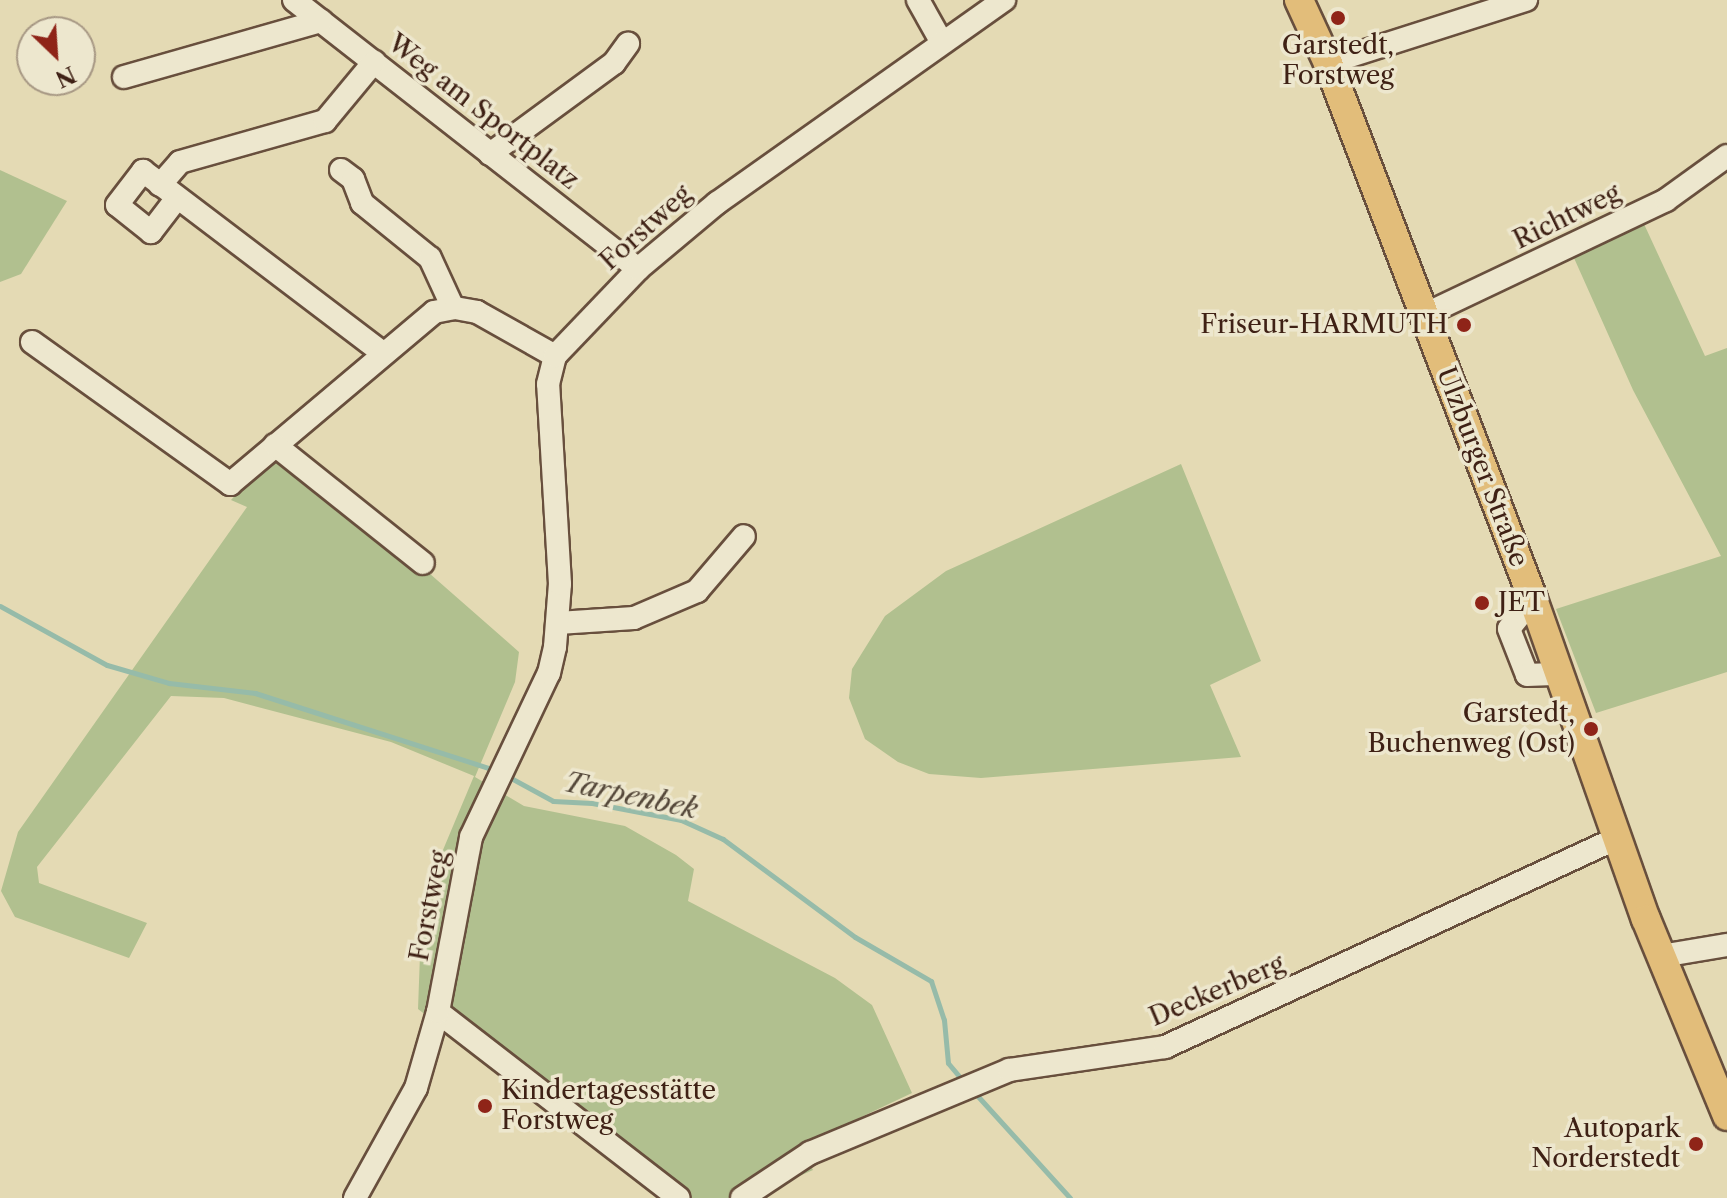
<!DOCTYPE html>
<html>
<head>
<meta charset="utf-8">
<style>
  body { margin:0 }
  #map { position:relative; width:1727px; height:1198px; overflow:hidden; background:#e4dab4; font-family:"Libre Caslon Text",serif }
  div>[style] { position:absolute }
  .green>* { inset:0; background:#b1c08f }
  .stream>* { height:5px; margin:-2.5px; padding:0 2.5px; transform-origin:2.5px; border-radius:2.5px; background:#96bba9 }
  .roads { filter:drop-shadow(2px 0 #684f3d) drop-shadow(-2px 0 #684f3d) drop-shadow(0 2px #684f3d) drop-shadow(0 -2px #684f3d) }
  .minor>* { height:22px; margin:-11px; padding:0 11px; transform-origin:11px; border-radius:11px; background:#ede7ce }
  .major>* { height:28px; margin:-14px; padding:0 14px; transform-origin:14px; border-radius:14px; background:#e2bd7a }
  .dots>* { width:22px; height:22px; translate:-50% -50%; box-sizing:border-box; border:4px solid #ede7ce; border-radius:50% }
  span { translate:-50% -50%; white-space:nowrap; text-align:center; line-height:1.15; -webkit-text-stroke:7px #ede7ce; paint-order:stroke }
  .poi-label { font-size:26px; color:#3f2115 }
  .right { translate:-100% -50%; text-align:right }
  .left { translate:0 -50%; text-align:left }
  .street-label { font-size:26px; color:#3f2115 }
  .water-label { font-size:28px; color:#55483a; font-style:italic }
  .north { position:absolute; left:16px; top:16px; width:80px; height:80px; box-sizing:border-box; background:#ede7ce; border:2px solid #a79884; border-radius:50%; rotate:155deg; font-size:22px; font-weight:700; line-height:32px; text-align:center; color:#3f2115 }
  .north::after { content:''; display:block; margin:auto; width:28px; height:36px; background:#8f2418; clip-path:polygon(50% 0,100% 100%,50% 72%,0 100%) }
</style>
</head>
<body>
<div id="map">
  <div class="green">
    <i style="clip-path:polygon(0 170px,67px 201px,21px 274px,0 282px)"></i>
    <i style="clip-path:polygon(1644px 224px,1705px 356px,1727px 348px,1727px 672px,1596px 713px,1556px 609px,1721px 556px,1633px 390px,1574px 258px)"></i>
    <i style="clip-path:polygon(272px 455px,429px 573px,519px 652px,515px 682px,475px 777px,524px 806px,625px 826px,676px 855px,694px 869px,688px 901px,835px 978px,872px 1005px,912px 1093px,800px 1146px,813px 1170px,777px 1186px,767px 1198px,665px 1198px,418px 1009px,422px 900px,474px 776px,391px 742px,224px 698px,171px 696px,37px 867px,39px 883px,147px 923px,129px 958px,15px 917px,1px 891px,18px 832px,247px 507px,231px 500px)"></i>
    <i style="clip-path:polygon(1181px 464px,1261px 661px,1210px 685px,1241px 757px,981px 778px,929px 774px,898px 762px,865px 739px,849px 698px,852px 669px,885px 616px,946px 571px)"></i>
  </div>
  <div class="stream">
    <i style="left:0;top:606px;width:122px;rotate:28.9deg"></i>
    <i style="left:107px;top:665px;width:65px;rotate:16.2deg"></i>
    <i style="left:169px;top:683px;width:87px;rotate:6.6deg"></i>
    <i style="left:255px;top:693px;width:252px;rotate:17.8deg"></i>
    <i style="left:507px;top:776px;width:52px;rotate:28.5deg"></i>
    <i style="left:553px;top:801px;width:39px;rotate:3deg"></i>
    <i style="left:592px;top:803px;width:91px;rotate:10.8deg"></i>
    <i style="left:681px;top:820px;width:46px;rotate:24.3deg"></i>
    <i style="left:723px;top:839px;width:164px;rotate:36.6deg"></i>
    <i style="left:855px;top:937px;width:88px;rotate:30.1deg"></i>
    <i style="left:931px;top:981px;width:41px;rotate:71.6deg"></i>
    <i style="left:944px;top:1020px;width:43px;rotate:84.7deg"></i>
    <i style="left:948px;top:1063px;width:25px;rotate:50deg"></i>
    <i style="left:974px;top:1092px;width:143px;rotate:47.8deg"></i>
  </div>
  <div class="roads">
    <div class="minor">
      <i style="left:294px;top:0;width:437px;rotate:38deg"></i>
      <i style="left:918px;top:0;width:47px;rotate:60.7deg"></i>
      <i style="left:1328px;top:63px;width:208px;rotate:-17.7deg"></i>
      <i style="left:124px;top:77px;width:205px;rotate:-15.9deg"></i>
      <i style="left:490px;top:154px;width:154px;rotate:-36.3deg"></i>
      <i style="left:614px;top:63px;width:24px;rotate:-54deg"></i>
      <i style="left:341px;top:170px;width:15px;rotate:37deg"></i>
      <i style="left:353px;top:179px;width:26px;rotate:69deg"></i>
      <i style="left:362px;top:203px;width:87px;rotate:39deg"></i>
      <i style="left:430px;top:258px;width:55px;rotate:65.3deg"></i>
      <i style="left:160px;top:185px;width:30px;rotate:-49deg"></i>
      <i style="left:180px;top:162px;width:151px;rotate:-15.8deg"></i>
      <i style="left:325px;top:121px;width:77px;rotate:-50.3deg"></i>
      <i style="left:177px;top:198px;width:43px;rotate:127.4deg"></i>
      <i style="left:151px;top:232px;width:43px;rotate:-141.5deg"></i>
      <i style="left:117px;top:205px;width:43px;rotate:-52.6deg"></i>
      <i style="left:143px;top:171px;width:301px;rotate:37.2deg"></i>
      <i style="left:1424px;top:315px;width:268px;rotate:-25.4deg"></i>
      <i style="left:1666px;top:200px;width:75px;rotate:-35.8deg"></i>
      <i style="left:32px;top:342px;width:244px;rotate:35.6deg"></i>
      <i style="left:230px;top:484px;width:267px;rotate:-40.1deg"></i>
      <i style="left:434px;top:312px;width:21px;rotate:-11deg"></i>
      <i style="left:455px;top:308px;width:22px;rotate:10deg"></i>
      <i style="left:477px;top:312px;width:90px;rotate:29.4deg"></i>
      <i style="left:275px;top:445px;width:189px;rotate:38.6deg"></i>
      <i style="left:1533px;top:599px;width:38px;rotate:129deg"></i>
      <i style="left:1509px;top:629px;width:49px;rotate:68.6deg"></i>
      <i style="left:1527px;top:675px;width:33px;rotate:-2deg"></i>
      <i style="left:558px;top:623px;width:76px;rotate:-3.8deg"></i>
      <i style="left:634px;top:618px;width:69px;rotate:-23.2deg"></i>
      <i style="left:697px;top:591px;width:72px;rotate:-49.5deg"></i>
      <i style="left:1661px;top:956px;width:67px;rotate:-9.5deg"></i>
      <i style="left:438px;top:1012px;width:304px;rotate:37.7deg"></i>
      <i style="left:355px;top:1198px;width:126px;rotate:-61deg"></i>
      <i style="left:416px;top:1088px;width:79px;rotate:-73.9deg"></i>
      <i style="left:438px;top:1012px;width:178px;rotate:-79.3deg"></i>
      <i style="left:471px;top:837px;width:182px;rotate:-64.6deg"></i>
      <i style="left:549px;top:673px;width:27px;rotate:-77deg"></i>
      <i style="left:555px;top:647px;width:63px;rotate:-85.5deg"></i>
      <i style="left:560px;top:584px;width:200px;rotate:-93.4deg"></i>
      <i style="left:548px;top:384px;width:29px;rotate:-76deg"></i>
      <i style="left:555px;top:356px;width:120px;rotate:-46.3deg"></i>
      <i style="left:638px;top:269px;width:103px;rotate:-39.9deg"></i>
      <i style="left:717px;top:203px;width:352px;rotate:-35.3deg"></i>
      <i style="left:742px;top:1198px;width:82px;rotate:-33.5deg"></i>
      <i style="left:810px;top:1153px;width:216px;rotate:-22.6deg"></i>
      <i style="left:1009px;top:1070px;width:158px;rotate:-8.4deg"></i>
      <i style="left:1165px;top:1047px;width:498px;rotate:-24.8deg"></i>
    </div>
    <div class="major">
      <i style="left:1299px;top:0;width:69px;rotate:65.3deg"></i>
      <i style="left:1328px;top:63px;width:574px;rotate:69.07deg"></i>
      <i style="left:1533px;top:599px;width:339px;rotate:70.6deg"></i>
      <i style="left:1646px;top:919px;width:213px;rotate:67.6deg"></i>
    </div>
  </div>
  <div class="dots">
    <i style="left:1338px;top:18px;background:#8f2418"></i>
    <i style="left:1464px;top:325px;background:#8f2418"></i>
    <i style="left:1482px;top:603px;background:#8f2418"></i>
    <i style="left:1591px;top:729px;background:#8f2418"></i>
    <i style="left:485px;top:1106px;background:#8f2418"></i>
    <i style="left:1696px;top:1144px;background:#8f2418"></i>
  </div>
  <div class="poi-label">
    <span style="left:1338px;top:61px">Garstedt,<br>Forstweg</span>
    <span class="right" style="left:1448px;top:325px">Friseur-HARMUTH</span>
    <span class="left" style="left:1498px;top:603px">JET</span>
    <span class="right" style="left:1575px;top:729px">Garstedt,<br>Buchenweg (Ost)</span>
    <span class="left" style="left:501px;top:1106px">Kindertagesstätte<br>Forstweg</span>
    <span class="right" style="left:1680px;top:1144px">Autopark<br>Norderstedt</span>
  </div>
  <div class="street-label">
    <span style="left:483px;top:112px;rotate:38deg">Weg am Sportplatz</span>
    <span style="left:1567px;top:217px;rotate:-26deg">Richtweg</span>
    <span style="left:646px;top:228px;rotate:-42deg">Forstweg</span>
    <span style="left:1482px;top:467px;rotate:69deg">Ulzburger Straße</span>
    <span style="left:430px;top:906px;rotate:-79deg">Forstweg</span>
    <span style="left:1217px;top:991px;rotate:-23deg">Deckerberg</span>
  </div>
  <div class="water-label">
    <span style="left:631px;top:795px;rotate:12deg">Tarpenbek</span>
  </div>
  <div class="north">N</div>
</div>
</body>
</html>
